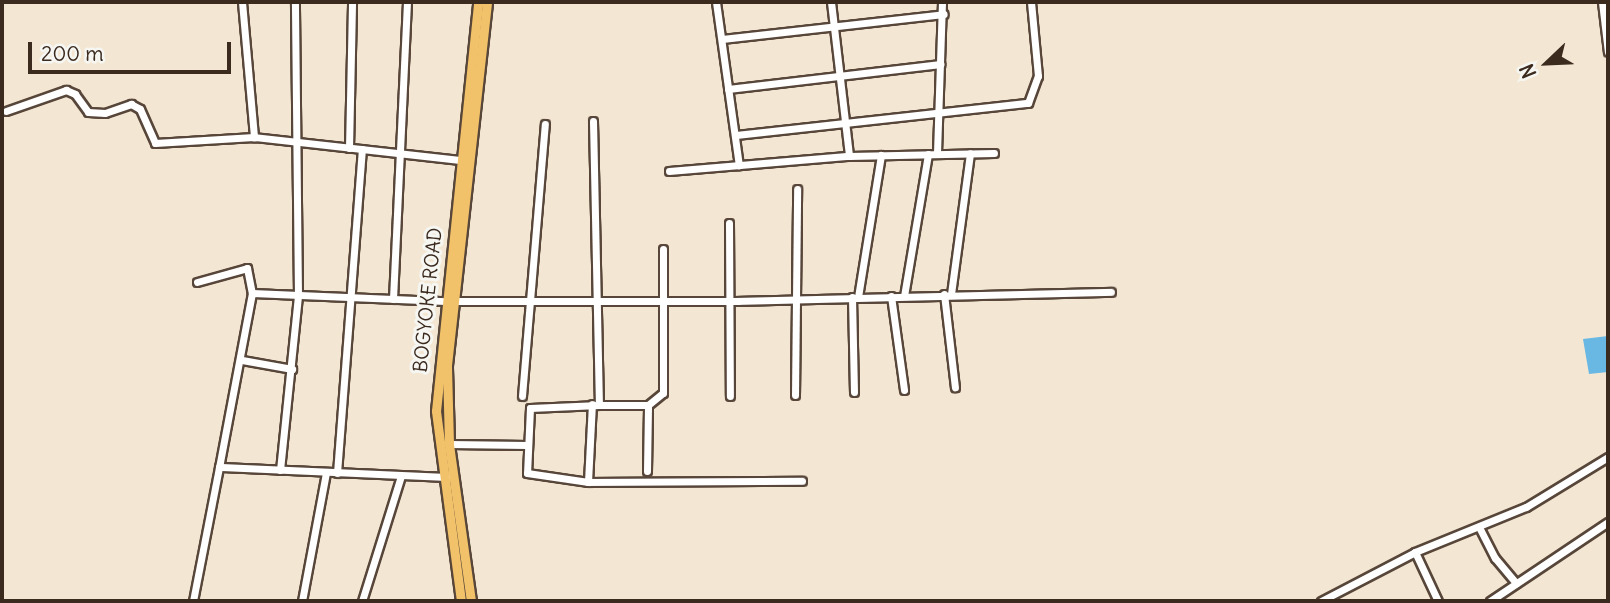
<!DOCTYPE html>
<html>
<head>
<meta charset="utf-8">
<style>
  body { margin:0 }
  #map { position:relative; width:1610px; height:603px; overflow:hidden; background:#f3e7d3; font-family:Delius,sans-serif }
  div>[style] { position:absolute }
  .water>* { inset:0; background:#69b7e3 }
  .roads { filter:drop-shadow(2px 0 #574639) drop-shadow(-2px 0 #574639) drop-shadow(0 2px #574639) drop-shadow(0 -2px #574639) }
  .minor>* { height:7px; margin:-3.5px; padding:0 3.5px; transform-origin:3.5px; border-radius:3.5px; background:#fff }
  .major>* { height:9px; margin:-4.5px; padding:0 4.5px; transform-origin:4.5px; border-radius:4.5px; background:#f2c26a }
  span { translate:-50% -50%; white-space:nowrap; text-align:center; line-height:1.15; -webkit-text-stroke:6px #f6f6f2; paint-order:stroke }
  .street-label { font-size:19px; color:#3b2a1e }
  .frame { position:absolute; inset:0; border:4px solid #3b2a1e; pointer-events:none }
  .north { position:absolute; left:1512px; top:28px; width:70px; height:70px; -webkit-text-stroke:5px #f6f6f2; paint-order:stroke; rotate:247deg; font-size:19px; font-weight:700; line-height:28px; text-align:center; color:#3b2a1e }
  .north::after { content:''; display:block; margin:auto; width:24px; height:32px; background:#3b2a1e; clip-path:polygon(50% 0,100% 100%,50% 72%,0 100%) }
  .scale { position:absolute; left:28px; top:42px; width:203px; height:32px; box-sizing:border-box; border:4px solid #3b2a1e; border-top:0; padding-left:9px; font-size:21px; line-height:24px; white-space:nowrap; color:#3b2a1e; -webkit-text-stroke:5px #f6f6f2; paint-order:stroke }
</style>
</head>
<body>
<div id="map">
  <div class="water">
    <i style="clip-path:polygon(1608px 336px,1608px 372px,1589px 374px,1583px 339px)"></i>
  </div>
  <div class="roads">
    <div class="minor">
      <i style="left:242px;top:2px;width:136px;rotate:84.9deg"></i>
      <i style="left:254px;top:137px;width:206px;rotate:6.4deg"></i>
      <i style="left:716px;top:2px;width:165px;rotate:82deg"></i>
      <i style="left:831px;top:2px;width:155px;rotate:83.3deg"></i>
      <i style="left:1602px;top:2px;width:50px;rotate:83.2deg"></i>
      <i style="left:722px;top:39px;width:223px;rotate:-6.4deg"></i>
      <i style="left:728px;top:89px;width:214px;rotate:-6.7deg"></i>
      <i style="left:6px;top:111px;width:64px;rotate:-19.3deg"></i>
      <i style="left:66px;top:90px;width:10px;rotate:24deg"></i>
      <i style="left:75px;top:94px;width:22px;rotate:54deg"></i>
      <i style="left:88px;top:112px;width:17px;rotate:3deg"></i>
      <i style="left:105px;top:113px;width:28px;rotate:-19deg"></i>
      <i style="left:131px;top:104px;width:10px;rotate:29deg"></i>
      <i style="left:140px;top:109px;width:37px;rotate:66deg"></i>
      <i style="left:155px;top:143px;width:99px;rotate:-3.5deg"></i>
      <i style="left:593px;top:121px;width:284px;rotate:88.8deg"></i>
      <i style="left:599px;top:405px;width:69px;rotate:177.5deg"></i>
      <i style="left:530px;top:408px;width:65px;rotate:92.6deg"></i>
      <i style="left:527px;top:473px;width:62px;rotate:8.4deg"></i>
      <i style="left:588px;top:482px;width:214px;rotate:-0.3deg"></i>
      <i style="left:736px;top:135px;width:294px;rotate:-6.3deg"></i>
      <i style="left:1028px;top:103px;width:29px;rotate:-70deg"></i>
      <i style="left:1038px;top:76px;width:74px;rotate:-95.4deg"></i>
      <i style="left:349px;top:148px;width:146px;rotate:-88.8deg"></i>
      <i style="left:937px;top:153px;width:151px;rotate:-88.1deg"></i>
      <i style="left:669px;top:171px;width:181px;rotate:-4.8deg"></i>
      <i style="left:849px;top:156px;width:145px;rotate:-1.2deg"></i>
      <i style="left:729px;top:223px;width:173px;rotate:89.7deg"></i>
      <i style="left:197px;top:282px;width:52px;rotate:-15.6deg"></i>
      <i style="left:247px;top:268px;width:25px;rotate:79deg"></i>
      <i style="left:252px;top:293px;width:177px;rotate:100.7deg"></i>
      <i style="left:252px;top:293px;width:194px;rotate:2.4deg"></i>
      <i style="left:944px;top:294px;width:94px;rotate:83.3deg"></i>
      <i style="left:951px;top:294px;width:142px;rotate:-82.3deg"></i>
      <i style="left:891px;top:296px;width:95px;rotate:82.1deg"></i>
      <i style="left:904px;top:296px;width:144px;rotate:-80.4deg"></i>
      <i style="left:852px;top:297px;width:95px;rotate:88.8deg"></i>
      <i style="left:858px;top:297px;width:144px;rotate:-80.8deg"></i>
      <i style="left:393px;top:299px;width:297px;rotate:-87.3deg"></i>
      <i style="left:456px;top:301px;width:282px"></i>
      <i style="left:738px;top:301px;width:373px;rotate:-1.4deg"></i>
      <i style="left:242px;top:360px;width:51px;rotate:10.2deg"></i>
      <i style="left:795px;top:395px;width:206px;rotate:-89.4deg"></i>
      <i style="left:522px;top:396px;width:273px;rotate:-85.2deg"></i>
      <i style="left:599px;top:405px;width:49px"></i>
      <i style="left:648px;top:405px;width:19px;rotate:-39deg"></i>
      <i style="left:663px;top:393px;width:144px;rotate:-90deg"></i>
      <i style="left:449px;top:444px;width:78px;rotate:0.7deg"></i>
      <i style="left:280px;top:470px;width:176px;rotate:-84.1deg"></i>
      <i style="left:298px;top:295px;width:293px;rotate:-90.6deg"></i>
      <i style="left:647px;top:471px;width:66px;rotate:-89.1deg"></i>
      <i style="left:337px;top:473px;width:325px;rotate:-85.6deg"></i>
      <i style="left:588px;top:482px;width:78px;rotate:-87.1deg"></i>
      <i style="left:1479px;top:527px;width:35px;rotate:63deg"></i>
      <i style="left:1495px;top:558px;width:33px;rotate:50deg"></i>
      <i style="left:1415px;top:552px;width:54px;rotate:64.9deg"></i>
      <i style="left:193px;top:601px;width:136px;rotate:-79deg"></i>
      <i style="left:219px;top:467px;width:230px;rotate:2.5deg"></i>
      <i style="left:302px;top:601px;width:130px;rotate:-79.4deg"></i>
      <i style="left:362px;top:601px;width:131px;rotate:-72.7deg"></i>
      <i style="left:1321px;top:601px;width:106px;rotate:-27.5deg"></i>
      <i style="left:1415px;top:552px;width:120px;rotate:-22.1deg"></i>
      <i style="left:1526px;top:507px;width:96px;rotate:-31.4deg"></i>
      <i style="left:1490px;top:601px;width:142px;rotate:-33.8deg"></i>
    </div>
    <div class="major">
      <i style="left:461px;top:601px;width:192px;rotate:-97.5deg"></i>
      <i style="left:436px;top:411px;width:411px;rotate:-84.1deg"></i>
      <i style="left:471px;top:601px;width:159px;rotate:-98deg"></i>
      <i style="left:449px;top:444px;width:79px;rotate:-91.5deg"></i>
      <i style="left:447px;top:365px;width:365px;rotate:-83.7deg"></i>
    </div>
  </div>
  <div class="street-label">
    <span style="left:428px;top:300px;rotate:-84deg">BOGYOKE ROAD</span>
  </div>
  <div class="frame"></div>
  <div class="north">N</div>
  <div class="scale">200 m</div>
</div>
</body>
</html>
